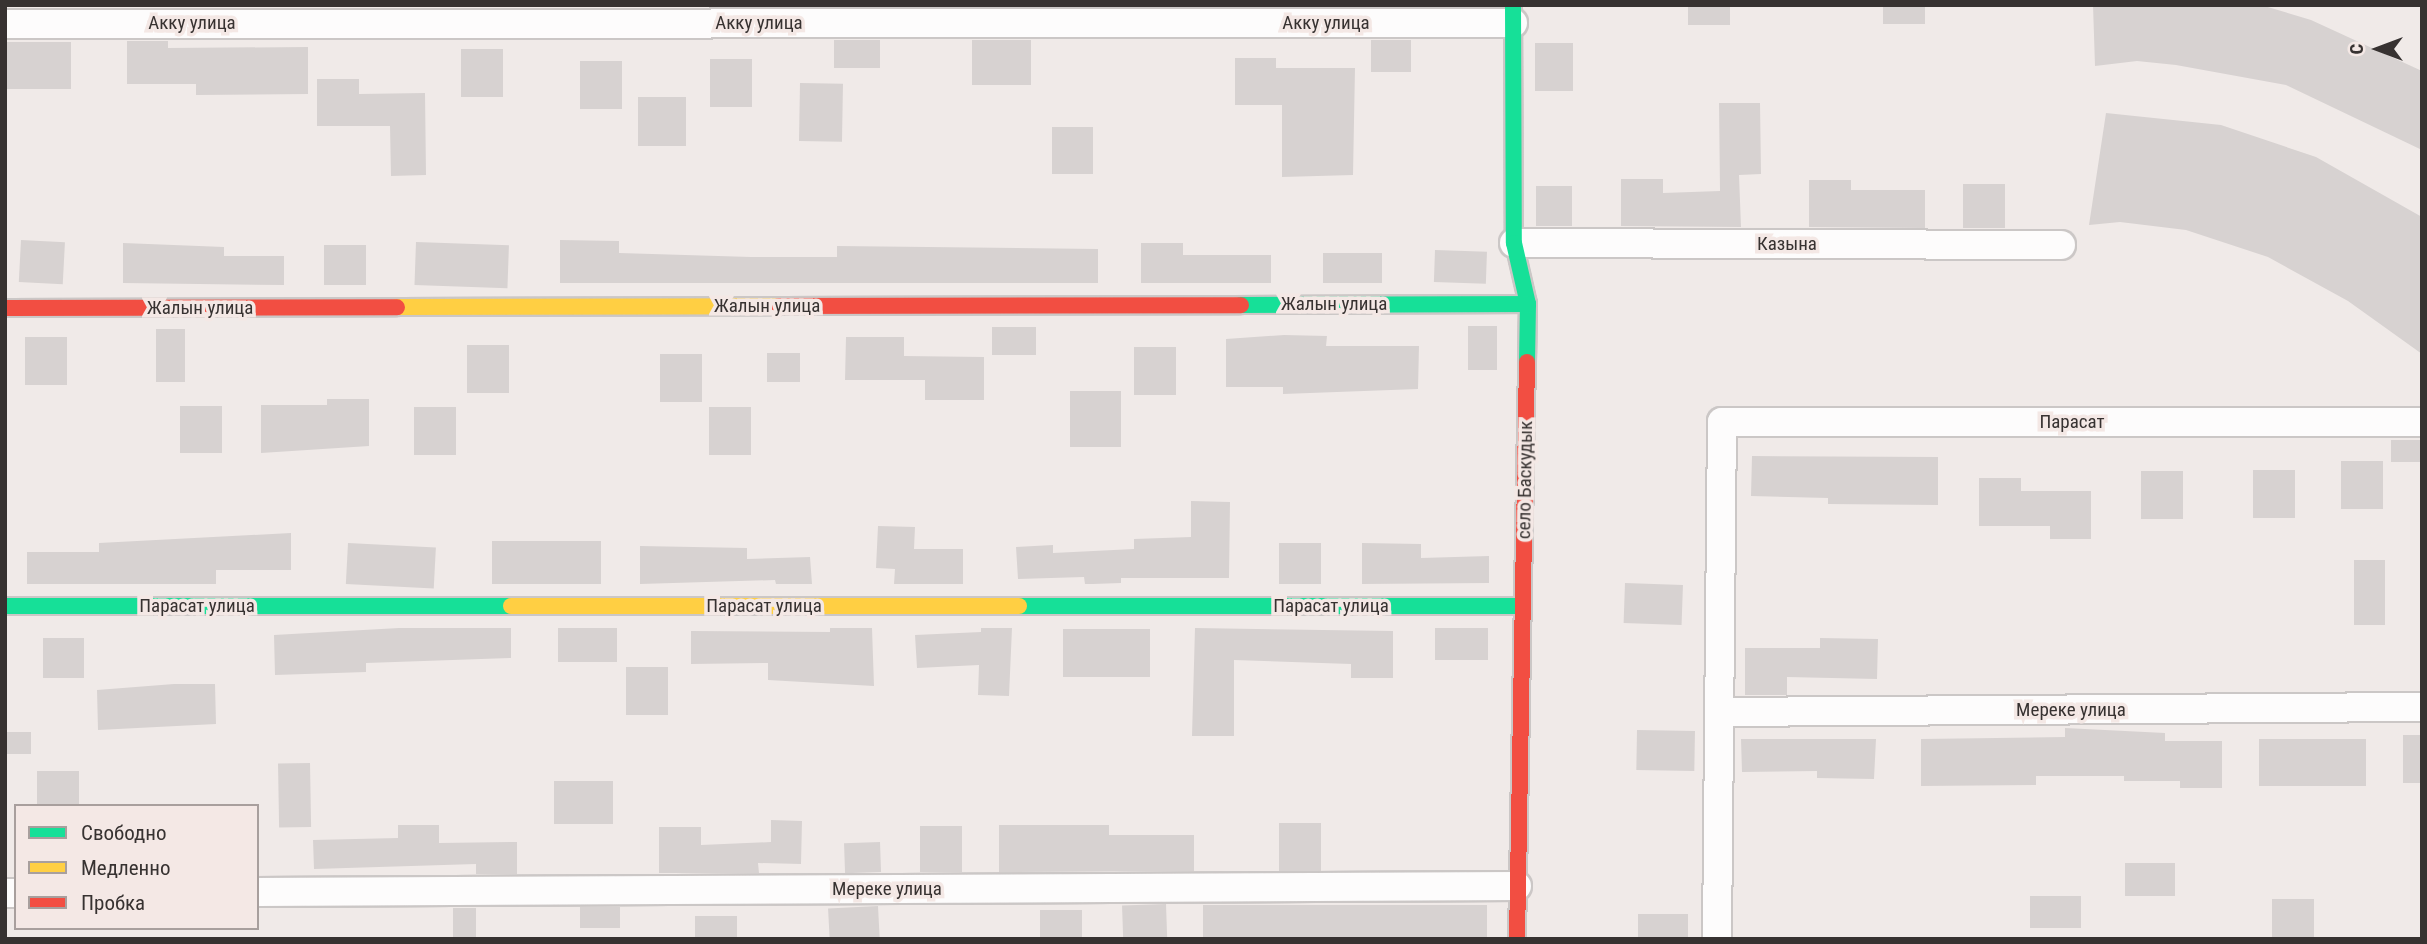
<!DOCTYPE html>
<html>
<head>
<meta charset="utf-8">
<style>
  body { margin:0 }
  #map { position:relative; width:2427px; height:944px; overflow:hidden; background:#f0eae8; font-family:"Roboto Condensed",sans-serif }
  div>[style] { position:absolute }
  .building>* { inset:0; background:#d7d2d1; transform-origin:0 0 }
  .roads { filter:drop-shadow(2px 0 #cbc7c6) drop-shadow(-2px 0 #cbc7c6) drop-shadow(0 2px #cbc7c6) drop-shadow(0 -2px #cbc7c6) }
  .street>* { height:28px; margin:-14px; padding:0 14px; transform-origin:14px; border-radius:14px; background:#fdfcfc }
  .fast>* { height:16px; margin:-8px; padding:0 8px; transform-origin:8px; border-radius:8px; background:#16e098 }
  .slow>* { height:16px; margin:-8px; padding:0 8px; transform-origin:8px; border-radius:8px; background:#ffcf43 }
  .jam>* { height:16px; margin:-8px; padding:0 8px; transform-origin:8px; border-radius:8px; background:#f24e42 }
  span { translate:-50% -50%; white-space:nowrap; text-align:center; line-height:1.15; -webkit-text-stroke:7px #f4e8e5; paint-order:stroke }
  .street-label { font-size:19px; color:#373231 }
  .frame { position:absolute; inset:0; border:7px solid #373231; pointer-events:none }
  .legend { position:absolute; left:14px; top:804px; width:245px; height:126px; box-sizing:border-box; background:#f4e8e5; border:2px solid #a89f9d; margin:0; padding:9px 12px; list-style:none; font-size:21px; color:#373231 }
  .legend li { display:flex; align-items:center; gap:14px; height:35px }
  .legend b { width:35px; border:2px solid #a89f9d }
  .north { position:absolute; left:2343px; top:14px; width:70px; height:70px; -webkit-text-stroke:5px #f4e8e5; paint-order:stroke; rotate:270deg; font-size:19px; font-weight:700; line-height:28px; text-align:center; color:#373231 }
  .north::after { content:''; display:block; margin:auto; width:24px; height:32px; background:#373231; clip-path:polygon(50% 0,100% 100%,50% 72%,0 100%) }
</style>
</head>
<body>
<div id="map">
  <div class="building">
    <i style="left:1688px;top:5px;width:42px;height:20px"></i>
    <i style="left:1883px;top:5px;width:42px;height:19px"></i>
    <i style="clip-path:polygon(2093px 5px,2261px 5px,2311px 20px,2422px 71px,2422px 150px,2286px 85px,2176px 65px,2137px 61px,2095px 66px)"></i>
    <i style="left:834px;top:40px;width:46px;height:28px"></i>
    <i style="left:972px;top:40px;width:59px;height:45px"></i>
    <i style="left:1371px;top:40px;width:40px;height:32px"></i>
    <i style="clip-path:polygon(127px 41px,168px 41px,168px 48px,308px 47px,308px 94px,196px 95px,196px 84px,127px 84px)"></i>
    <i style="left:5px;top:42px;width:66px;height:47px"></i>
    <i style="left:1535px;top:43px;width:38px;height:48px"></i>
    <i style="left:461px;top:49px;width:42px;height:48px"></i>
    <i style="clip-path:polygon(1235px 58px,1276px 58px,1276px 68px,1355px 68px,1353px 175px,1282px 177px,1282px 105px,1235px 105px)"></i>
    <i style="left:710px;top:59px;width:42px;height:48px"></i>
    <i style="left:580px;top:61px;width:42px;height:48px"></i>
    <i style="clip-path:polygon(317px 79px,359px 79px,359px 94px,425px 93px,426px 175px,391px 176px,390px 126px,317px 126px)"></i>
    <i style="left:800px;top:83px;width:43px;height:58px;rotate:1deg"></i>
    <i style="left:638px;top:97px;width:48px;height:49px"></i>
    <i style="clip-path:polygon(1719px 103px,1760px 103px,1761px 174px,1739px 175px,1741px 227px,1621px 226px,1621px 179px,1663px 179px,1663px 193px,1720px 191px)"></i>
    <i style="clip-path:polygon(2106px 113px,2221px 125px,2316px 157px,2422px 217px,2422px 354px,2348px 301px,2268px 257px,2186px 230px,2120px 222px,2089px 225px)"></i>
    <i style="left:1052px;top:127px;width:41px;height:47px"></i>
    <i style="clip-path:polygon(1809px 180px,1851px 180px,1851px 190px,1925px 190px,1925px 228px,1809px 227px)"></i>
    <i style="left:1963px;top:184px;width:42px;height:44px"></i>
    <i style="left:1536px;top:186px;width:36px;height:40px"></i>
    <i style="left:21px;top:240px;width:44px;height:42px;rotate:3deg"></i>
    <i style="clip-path:polygon(560px 240px,619px 241px,619px 253px,751px 257px,837px 257px,837px 246px,1098px 249px,1098px 283px,560px 283px)"></i>
    <i style="left:416px;top:242px;width:93px;height:43px;rotate:2deg"></i>
    <i style="clip-path:polygon(123px 243px,224px 247px,224px 256px,284px 256px,284px 285px,123px 283px)"></i>
    <i style="clip-path:polygon(1141px 243px,1183px 243px,1183px 255px,1271px 255px,1271px 283px,1141px 283px)"></i>
    <i style="left:324px;top:245px;width:42px;height:40px"></i>
    <i style="left:1435px;top:250px;width:52px;height:32px;rotate:2deg"></i>
    <i style="left:1323px;top:253px;width:59px;height:30px"></i>
    <i style="left:1468px;top:326px;width:29px;height:44px"></i>
    <i style="left:992px;top:327px;width:44px;height:28px"></i>
    <i style="left:156px;top:329px;width:29px;height:53px"></i>
    <i style="clip-path:polygon(1284px 335px,1327px 336px,1326px 346px,1419px 346px,1418px 389px,1283px 394px,1283px 387px,1226px 387px,1226px 339px)"></i>
    <i style="left:25px;top:337px;width:42px;height:48px"></i>
    <i style="clip-path:polygon(846px 337px,904px 337px,904px 356px,984px 357px,984px 400px,925px 400px,925px 380px,845px 380px)"></i>
    <i style="left:467px;top:345px;width:42px;height:48px"></i>
    <i style="left:1134px;top:347px;width:42px;height:48px"></i>
    <i style="left:767px;top:353px;width:33px;height:29px"></i>
    <i style="left:660px;top:354px;width:42px;height:48px"></i>
    <i style="left:1070px;top:391px;width:51px;height:56px"></i>
    <i style="clip-path:polygon(327px 399px,369px 399px,369px 446px,261px 453px,261px 405px,327px 405px)"></i>
    <i style="left:180px;top:406px;width:42px;height:47px"></i>
    <i style="left:414px;top:407px;width:42px;height:48px"></i>
    <i style="left:709px;top:407px;width:42px;height:48px"></i>
    <i style="left:2422px;top:440px;width:22px;height:31px;rotate:90deg"></i>
    <i style="clip-path:polygon(1752px 456px,1938px 457px,1938px 505px,1828px 504px,1828px 498px,1751px 496px)"></i>
    <i style="left:2341px;top:461px;width:42px;height:48px"></i>
    <i style="left:2253px;top:470px;width:42px;height:48px"></i>
    <i style="left:2141px;top:471px;width:42px;height:48px"></i>
    <i style="clip-path:polygon(1979px 478px,2021px 478px,2021px 491px,2091px 491px,2091px 539px,2050px 539px,2050px 526px,1979px 526px)"></i>
    <i style="clip-path:polygon(1191px 501px,1230px 502px,1229px 578px,1121px 578px,1121px 583px,1093px 584px,1085px 584px,1084px 577px,1018px 579px,1016px 547px,1053px 545px,1053px 553px,1134px 549px,1134px 539px,1191px 537px)"></i>
    <i style="clip-path:polygon(878px 526px,915px 527px,914px 549px,963px 549px,963px 584px,894px 584px,895px 569px,876px 568px)"></i>
    <i style="clip-path:polygon(291px 533px,291px 570px,216px 570px,216px 584px,27px 584px,27px 552px,99px 552px,99px 543px)"></i>
    <i style="left:601px;top:541px;width:43px;height:109px;rotate:90deg"></i>
    <i style="left:348px;top:543px;width:88px;height:41px;rotate:3deg"></i>
    <i style="left:1279px;top:543px;width:42px;height:41px"></i>
    <i style="clip-path:polygon(1362px 543px,1421px 544px,1421px 558px,1489px 556px,1489px 583px,1362px 584px)"></i>
    <i style="clip-path:polygon(640px 546px,747px 548px,747px 559px,810px 557px,812px 584px,776px 584px,775px 580px,640px 584px)"></i>
    <i style="left:2354px;top:560px;width:31px;height:65px"></i>
    <i style="left:1625px;top:583px;width:58px;height:40px;rotate:2deg"></i>
    <i style="clip-path:polygon(399px 628px,511px 628px,511px 658px,366px 663px,366px 672px,275px 675px,274px 635px)"></i>
    <i style="left:558px;top:628px;width:59px;height:34px"></i>
    <i style="clip-path:polygon(830px 628px,872px 628px,874px 686px,768px 680px,768px 663px,691px 664px,691px 631px,830px 632px)"></i>
    <i style="clip-path:polygon(981px 628px,1012px 628px,1009px 696px,978px 695px,979px 665px,917px 668px,915px 635px,981px 632px)"></i>
    <i style="clip-path:polygon(1195px 628px,1393px 631px,1393px 678px,1351px 678px,1351px 664px,1234px 660px,1234px 736px,1192px 736px)"></i>
    <i style="left:1435px;top:628px;width:53px;height:32px"></i>
    <i style="left:1150px;top:629px;width:48px;height:87px;rotate:90deg"></i>
    <i style="left:43px;top:638px;width:41px;height:40px"></i>
    <i style="clip-path:polygon(1820px 638px,1878px 639px,1877px 679px,1787px 677px,1787px 695px,1745px 695px,1745px 648px,1820px 648px)"></i>
    <i style="left:626px;top:667px;width:42px;height:48px"></i>
    <i style="clip-path:polygon(174px 684px,215px 684px,216px 724px,98px 730px,97px 690px)"></i>
    <i style="clip-path:polygon(2065px 728px,2165px 733px,2165px 741px,2222px 741px,2222px 788px,2180px 788px,2180px 781px,2124px 781px,2124px 776px,2036px 776px,2036px 785px,1921px 786px,1921px 739px,2065px 737px)"></i>
    <i style="left:1637px;top:730px;width:58px;height:40px;rotate:1deg"></i>
    <i style="left:5px;top:732px;width:26px;height:22px"></i>
    <i style="left:2403px;top:735px;width:19px;height:48px"></i>
    <i style="clip-path:polygon(1741px 739px,1876px 739px,1874px 779px,1817px 778px,1817px 771px,1742px 772px)"></i>
    <i style="left:2259px;top:739px;width:107px;height:47px"></i>
    <i style="left:310px;top:763px;width:64px;height:32px;rotate:89deg"></i>
    <i style="left:79px;top:771px;width:35px;height:42px;rotate:90deg"></i>
    <i style="left:554px;top:781px;width:59px;height:43px"></i>
    <i style="clip-path:polygon(771px 820px,802px 821px,801px 864px,758px 863px,759px 873px,659px 873px,659px 827px,701px 827px,701px 845px,771px 842px)"></i>
    <i style="left:1279px;top:823px;width:42px;height:48px"></i>
    <i style="clip-path:polygon(398px 825px,439px 825px,439px 843px,517px 842px,517px 874px,476px 874px,476px 864px,314px 869px,313px 840px,398px 838px)"></i>
    <i style="clip-path:polygon(999px 825px,1109px 825px,1109px 835px,1194px 835px,1194px 871px,999px 872px)"></i>
    <i style="left:920px;top:826px;width:42px;height:46px"></i>
    <i style="left:880px;top:842px;width:30px;height:36px;rotate:88deg"></i>
    <i style="left:2175px;top:863px;width:33px;height:50px;rotate:90deg"></i>
    <i style="left:2081px;top:896px;width:32px;height:51px;rotate:90deg"></i>
    <i style="left:2272px;top:899px;width:42px;height:40px"></i>
    <i style="left:1166px;top:904px;width:35px;height:44px;rotate:88deg"></i>
    <i style="left:1487px;top:905px;width:34px;height:284px;rotate:90deg"></i>
    <i style="left:878px;top:906px;width:33px;height:50px;rotate:87deg"></i>
    <i style="left:580px;top:907px;width:40px;height:21px"></i>
    <i style="left:453px;top:908px;width:23px;height:31px"></i>
    <i style="left:1040px;top:910px;width:42px;height:29px"></i>
    <i style="left:1638px;top:914px;width:50px;height:25px"></i>
    <i style="left:695px;top:916px;width:42px;height:23px"></i>
  </div>
  <div class="roads">
    <div class="street">
      <i style="left:5px;top:24px;width:1508px;rotate:-0.04deg"></i>
      <i style="left:1514px;top:243px;width:547px;rotate:0.21deg"></i>
      <i style="left:1719px;top:712px;width:703px;rotate:-0.41deg"></i>
      <i style="left:257px;top:892px;width:1260px;rotate:-0.27deg"></i>
      <i style="left:5px;top:893px;width:11px"></i>
      <i style="left:1717px;top:939px;width:517px;rotate:-89.45deg"></i>
      <i style="left:1722px;top:422px;width:700px"></i>
    </div>
    <div class="fast">
      <i style="left:1513px;top:5px;width:238px;rotate:89.8deg"></i>
      <i style="left:1514px;top:243px;width:63px;rotate:77.1deg"></i>
      <i style="left:1528px;top:304px;width:58px;rotate:91deg"></i>
      <i style="left:1241px;top:305px;width:287px;rotate:-0.2deg"></i>
      <i style="left:5px;top:606px;width:506px"></i>
      <i style="left:1019px;top:606px;width:503px"></i>
    </div>
    <div class="slow">
      <i style="left:397px;top:307px;width:382px;rotate:-0.1deg"></i>
      <i style="left:511px;top:606px;width:508px"></i>
    </div>
    <div class="jam">
      <i style="left:779px;top:306px;width:462px;rotate:-0.1deg"></i>
      <i style="left:5px;top:308px;width:392px;rotate:-0.1deg"></i>
      <i style="left:1517px;top:939px;width:577px;rotate:-89.01deg"></i>
    </div>
  </div>
  <div class="street-label">
    <span style="left:192px;top:23px">Акку улица</span>
    <span style="left:759px;top:23px">Акку улица</span>
    <span style="left:1326px;top:23px">Акку улица</span>
    <span style="left:1787px;top:244px">Казына</span>
    <span style="left:1334px;top:304px">Жалын улица</span>
    <span style="left:767px;top:306px">Жалын улица</span>
    <span style="left:200px;top:308px">Жалын улица</span>
    <span style="left:2072px;top:422px">Парасат</span>
    <span style="left:1525px;top:480px;rotate:-89deg">село Баскудык</span>
    <span style="left:197px;top:606px">Парасат улица</span>
    <span style="left:764px;top:606px">Парасат улица</span>
    <span style="left:1331px;top:606px">Парасат улица</span>
    <span style="left:2071px;top:710px">Мереке улица</span>
    <span style="left:887px;top:889px">Мереке улица</span>
  </div>
  <div class="frame"></div>
  <ul class="legend">
  <li><b style="height:9px;background:#16e098"></b>Свободно</li>
  <li><b style="height:9px;background:#ffcf43"></b>Медленно</li>
  <li><b style="height:9px;background:#f24e42"></b>Пробка</li>
  </ul>
  <div class="north">С</div>
</div>
</body>
</html>
